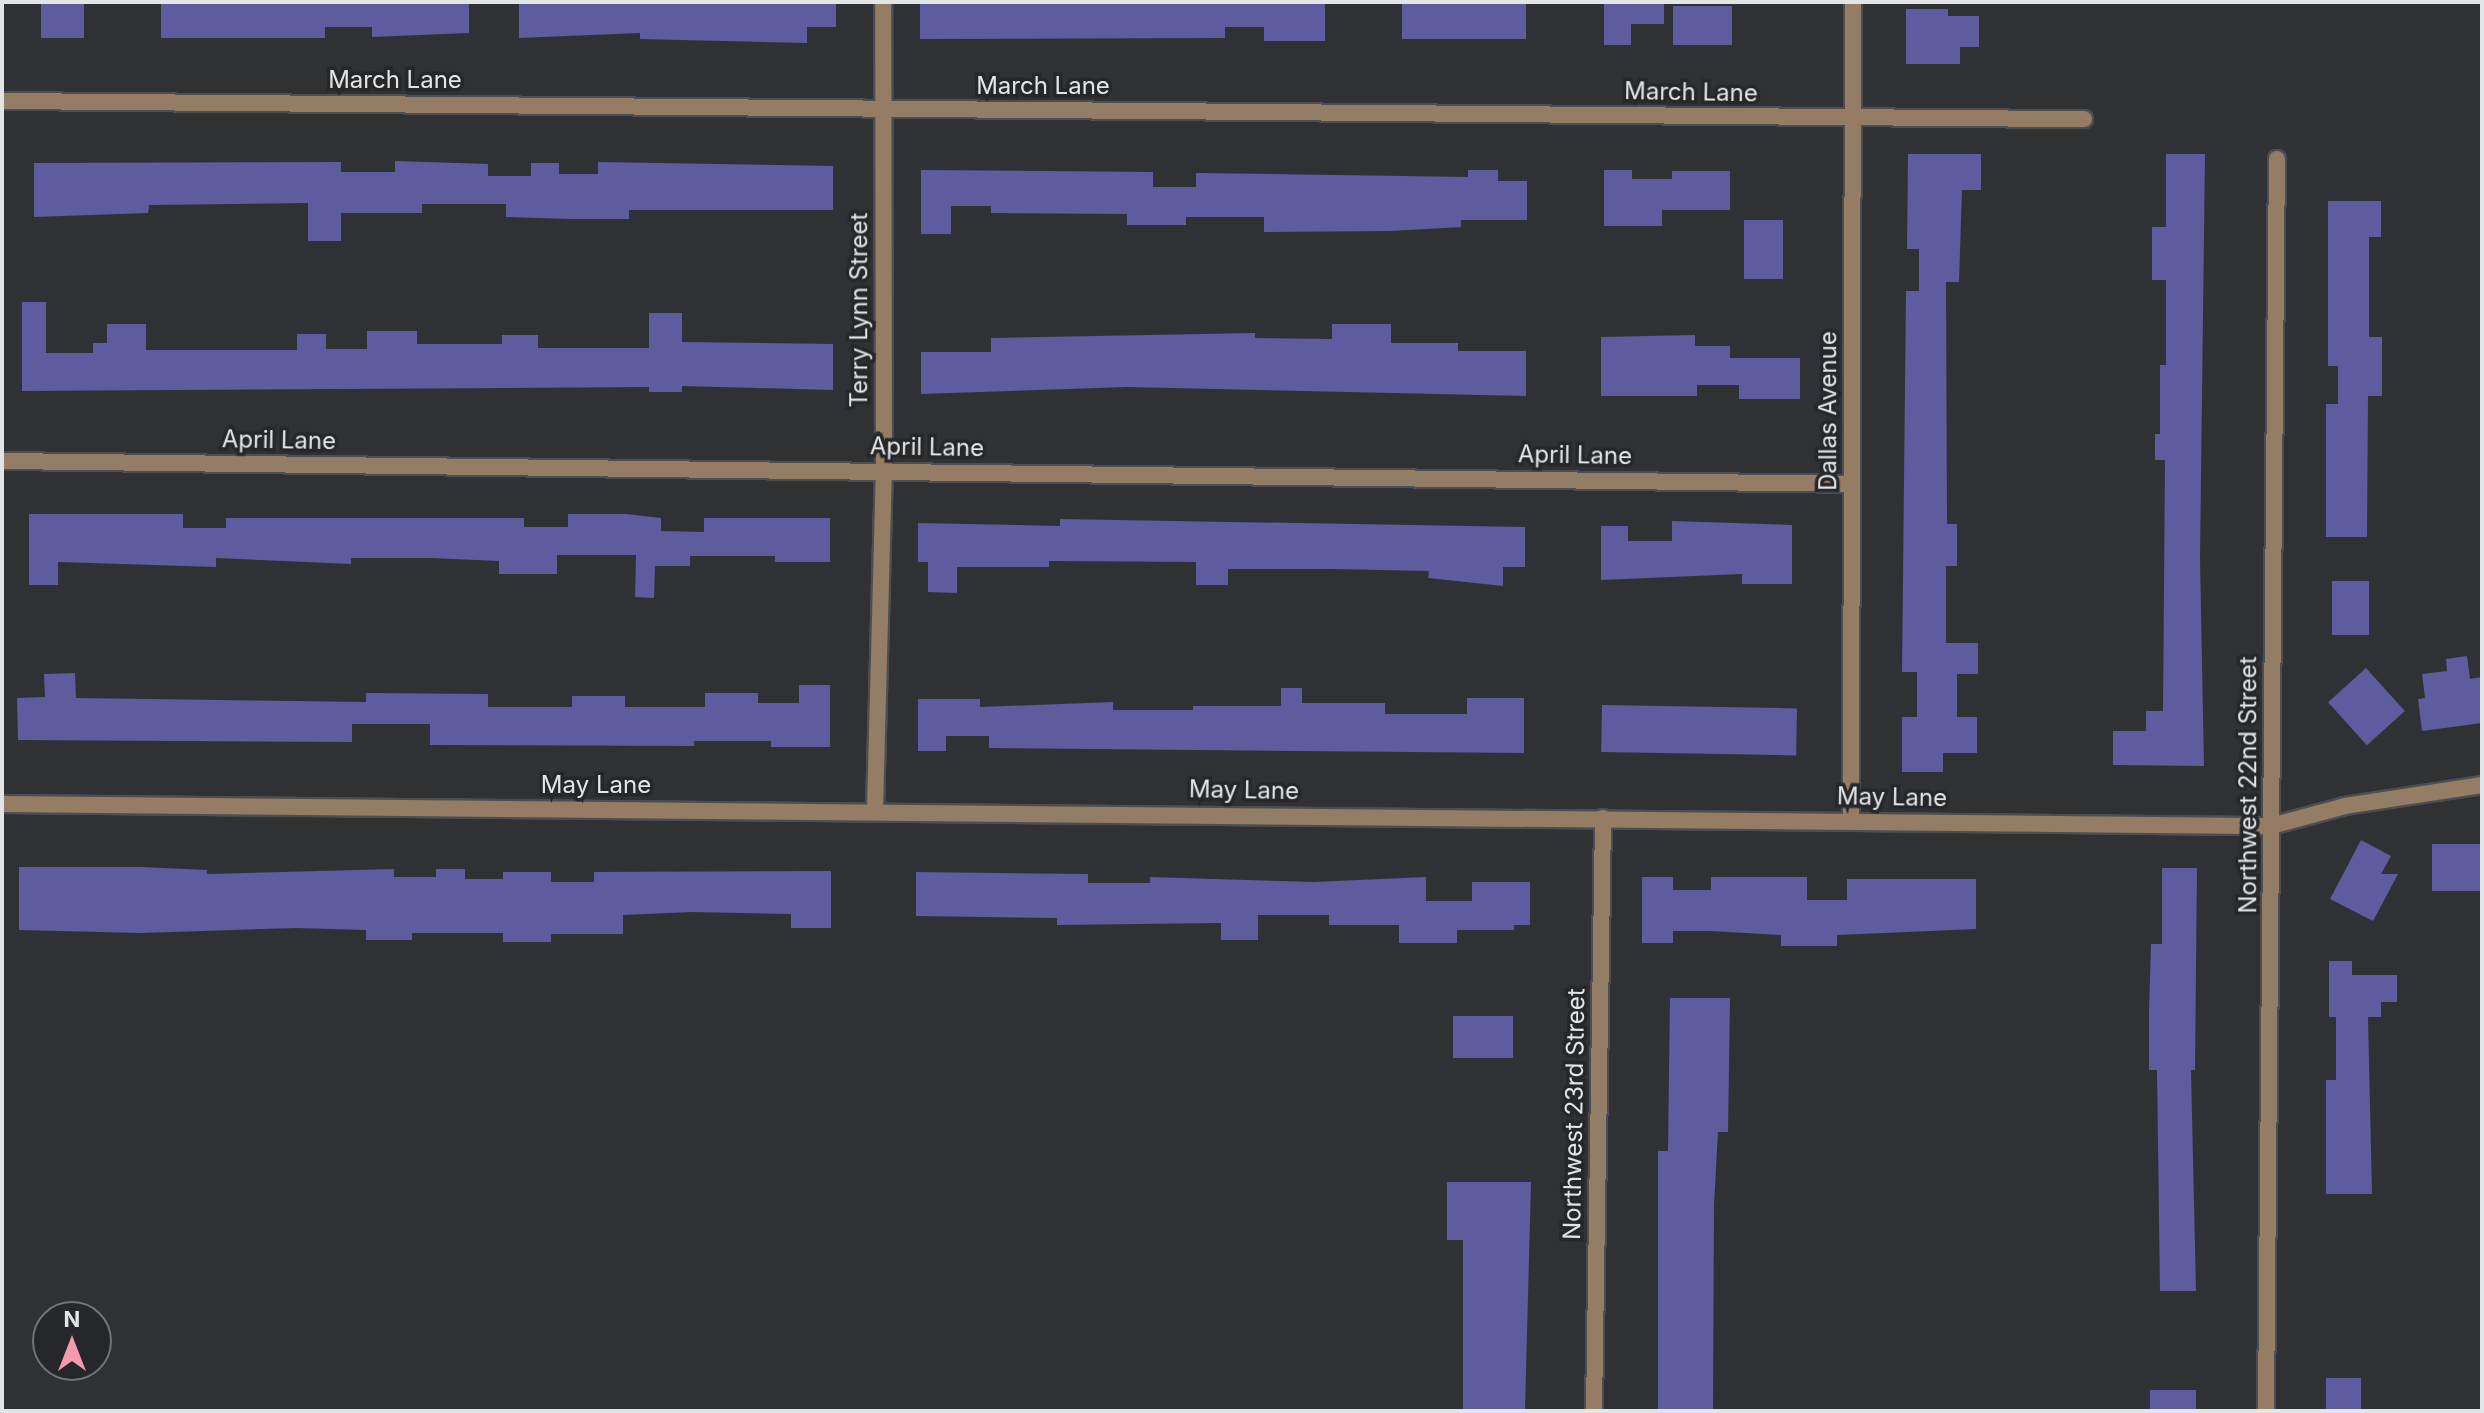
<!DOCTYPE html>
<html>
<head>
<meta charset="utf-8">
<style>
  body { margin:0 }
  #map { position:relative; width:2484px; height:1413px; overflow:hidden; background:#303135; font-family:Inter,sans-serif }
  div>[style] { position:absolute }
  .building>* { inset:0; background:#5e5b9e; transform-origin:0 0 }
  .roads { filter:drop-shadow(2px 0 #4d4e51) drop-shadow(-2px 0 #4d4e51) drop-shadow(0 2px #4d4e51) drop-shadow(0 -2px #4d4e51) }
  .street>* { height:16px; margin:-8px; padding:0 8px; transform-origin:8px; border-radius:8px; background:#957c64 }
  span { translate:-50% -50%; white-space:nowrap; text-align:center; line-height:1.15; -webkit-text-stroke:7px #26272b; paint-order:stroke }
  .street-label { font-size:24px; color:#e3e4e6 }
  .frame { position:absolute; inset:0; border:4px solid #e3e4e6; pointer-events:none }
  .north { position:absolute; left:32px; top:1301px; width:80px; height:80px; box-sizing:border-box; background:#26272b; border:2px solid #727376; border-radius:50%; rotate:0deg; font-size:22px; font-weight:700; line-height:32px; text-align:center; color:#e3e4e6 }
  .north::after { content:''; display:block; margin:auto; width:28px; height:36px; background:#f39aac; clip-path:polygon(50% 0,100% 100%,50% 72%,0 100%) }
</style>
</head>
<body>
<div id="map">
  <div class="building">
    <i style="left:41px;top:2px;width:43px;height:36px"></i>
    <i style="clip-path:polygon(161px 2px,469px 2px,469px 33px,372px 37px,372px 27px,325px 27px,325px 38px,161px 38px)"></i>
    <i style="clip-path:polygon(519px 2px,836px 2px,836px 27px,807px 27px,807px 43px,640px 39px,640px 33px,519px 38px)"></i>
    <i style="clip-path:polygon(920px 2px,1325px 2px,1325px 41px,1264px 41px,1264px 27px,1225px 27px,1225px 38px,920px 39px)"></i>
    <i style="left:1402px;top:2px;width:124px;height:37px"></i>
    <i style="clip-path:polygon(1604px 2px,1664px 2px,1664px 24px,1631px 24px,1631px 45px,1604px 45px)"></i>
    <i style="left:1673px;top:6px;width:59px;height:39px"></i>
    <i style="clip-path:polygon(1906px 9px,1948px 9px,1948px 16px,1979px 16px,1979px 47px,1960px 47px,1960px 64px,1906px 64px)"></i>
    <i style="clip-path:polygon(1908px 154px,1981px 154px,1981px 190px,1962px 190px,1959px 282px,1946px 282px,1947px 524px,1957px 524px,1957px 566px,1946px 566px,1946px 643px,1978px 643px,1978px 674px,1957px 674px,1957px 717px,1977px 717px,1977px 753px,1943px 753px,1943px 772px,1902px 772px,1902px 717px,1917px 717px,1917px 672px,1902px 672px,1906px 291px,1919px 291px,1919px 249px,1907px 249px)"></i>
    <i style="clip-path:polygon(2166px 154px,2205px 154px,2200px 558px,2204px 766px,2113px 765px,2113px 731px,2146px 731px,2146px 711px,2163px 711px,2165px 460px,2155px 460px,2155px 434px,2160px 434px,2160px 365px,2166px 365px,2166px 280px,2152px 280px,2152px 227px,2166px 227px)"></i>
    <i style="clip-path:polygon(395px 161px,488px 164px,488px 176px,531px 176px,531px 163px,559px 163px,559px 174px,598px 174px,598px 162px,833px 166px,833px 210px,629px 210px,629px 219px,570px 219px,506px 217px,506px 204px,422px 204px,422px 213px,341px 213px,341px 241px,308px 241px,308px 203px,149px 205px,148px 213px,34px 217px,34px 163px,341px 162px,341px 172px,395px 172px)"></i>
    <i style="clip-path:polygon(921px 170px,1153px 172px,1153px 187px,1196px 187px,1196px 173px,1468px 177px,1468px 170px,1498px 170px,1498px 181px,1527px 181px,1527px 220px,1461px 220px,1461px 227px,1391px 231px,1264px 232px,1264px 217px,1186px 217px,1186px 225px,1127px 225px,1127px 214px,991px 213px,991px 206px,951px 206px,951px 234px,921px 234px)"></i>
    <i style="clip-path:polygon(1604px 170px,1632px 170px,1632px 179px,1672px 179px,1672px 171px,1730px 171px,1730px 210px,1662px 210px,1662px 226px,1604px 226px)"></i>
    <i style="clip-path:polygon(2328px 201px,2381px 201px,2381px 237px,2369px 237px,2369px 337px,2382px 337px,2382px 396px,2368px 396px,2367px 537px,2326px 537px,2326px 404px,2338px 404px,2338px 366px,2328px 366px)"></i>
    <i style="left:1744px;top:220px;width:39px;height:59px"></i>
    <i style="clip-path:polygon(22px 302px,46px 302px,46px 353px,93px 353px,93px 343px,107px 343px,107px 324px,146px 324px,146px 350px,297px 350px,297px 334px,326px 334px,326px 349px,367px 349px,367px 331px,417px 331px,417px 344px,502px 344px,502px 335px,538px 335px,538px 348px,649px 348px,649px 313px,682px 313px,682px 342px,833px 344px,833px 390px,682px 386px,682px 392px,649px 392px,649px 387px,22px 391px)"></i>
    <i style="clip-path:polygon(1332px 324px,1391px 324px,1391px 343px,1458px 343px,1458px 351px,1526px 351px,1526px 396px,1127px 387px,921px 394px,921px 352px,991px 352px,991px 338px,1255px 333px,1255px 338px,1332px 339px)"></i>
    <i style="clip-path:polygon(1695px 335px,1695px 346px,1730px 346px,1730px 358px,1800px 358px,1800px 399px,1739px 399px,1739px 385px,1697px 385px,1697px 396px,1601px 396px,1601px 337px)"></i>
    <i style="clip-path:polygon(29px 514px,183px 514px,183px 528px,226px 528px,226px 518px,524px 518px,524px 527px,568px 527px,568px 514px,626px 514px,661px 518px,661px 531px,704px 532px,704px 518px,830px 518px,830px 562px,775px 562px,775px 556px,690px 556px,690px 566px,655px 566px,654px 598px,635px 597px,636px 555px,557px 555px,557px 574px,499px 574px,499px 561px,431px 558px,351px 558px,351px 564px,216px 558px,216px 567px,58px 562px,58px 585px,29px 585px)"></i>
    <i style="clip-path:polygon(1060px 519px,1525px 527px,1525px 567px,1503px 567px,1503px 586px,1428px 578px,1429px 571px,1333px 569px,1228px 569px,1228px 585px,1196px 585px,1196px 562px,1049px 561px,1049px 567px,957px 567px,957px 593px,928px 592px,928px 562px,918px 562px,918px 523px,1060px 526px)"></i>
    <i style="clip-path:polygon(1672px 521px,1792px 525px,1792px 584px,1742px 584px,1742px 574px,1601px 580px,1601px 526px,1628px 526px,1628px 541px,1672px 541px)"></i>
    <i style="left:2332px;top:581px;width:37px;height:54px"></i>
    <i style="clip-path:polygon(2467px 656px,2470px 679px,2482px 677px,2482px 723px,2422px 731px,2418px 699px,2425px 698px,2422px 674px,2447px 671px,2446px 659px)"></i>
    <i style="left:2366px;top:668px;width:58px;height:51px;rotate:48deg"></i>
    <i style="clip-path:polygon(75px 673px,76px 698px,366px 702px,366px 693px,488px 694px,488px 707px,572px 707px,572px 696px,625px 696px,625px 707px,705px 707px,705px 693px,758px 693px,758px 703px,799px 703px,799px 685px,830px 685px,830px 747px,771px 747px,771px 741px,694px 741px,694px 746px,430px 745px,430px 724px,352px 724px,352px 742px,18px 740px,17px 698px,45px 697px,44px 674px)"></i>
    <i style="clip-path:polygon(1281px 688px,1302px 688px,1302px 703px,1385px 703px,1385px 714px,1467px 714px,1467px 698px,1524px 698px,1524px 753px,989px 748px,989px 736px,946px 736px,946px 751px,918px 751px,918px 699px,980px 699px,980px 707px,1113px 702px,1113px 710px,1193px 710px,1193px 706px,1281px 706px)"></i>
    <i style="left:1602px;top:705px;width:195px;height:47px;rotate:1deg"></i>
    <i style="clip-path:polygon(2361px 840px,2391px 856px,2381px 874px,2398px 874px,2373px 921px,2330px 899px)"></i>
    <i style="left:2432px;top:844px;width:50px;height:47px"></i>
    <i style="clip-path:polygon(19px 867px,140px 867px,207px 870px,207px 874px,394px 869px,394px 877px,436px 877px,436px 869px,465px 869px,465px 879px,503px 879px,503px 872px,551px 872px,551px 882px,594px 882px,594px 872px,831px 871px,831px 928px,791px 928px,791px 914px,693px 912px,623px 915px,623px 934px,551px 934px,551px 942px,503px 942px,503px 933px,412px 933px,412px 940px,366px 940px,366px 930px,297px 928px,140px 933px,19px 930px)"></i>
    <i style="clip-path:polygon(2162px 868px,2197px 868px,2195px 1070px,2191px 1070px,2196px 1291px,2160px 1291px,2157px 1070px,2149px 1070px,2149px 1011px,2151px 944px,2162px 944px)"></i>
    <i style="clip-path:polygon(916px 872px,1088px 874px,1088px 883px,1150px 883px,1150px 877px,1314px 882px,1426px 877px,1426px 901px,1472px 901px,1472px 882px,1530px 882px,1530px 925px,1514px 925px,1514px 930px,1457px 930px,1457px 943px,1399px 943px,1399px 925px,1329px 925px,1329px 915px,1258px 915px,1258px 940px,1221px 940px,1221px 923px,1057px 925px,1057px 918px,916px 916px)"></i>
    <i style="clip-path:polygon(1642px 877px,1673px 877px,1673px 890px,1711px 890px,1711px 877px,1807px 877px,1807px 900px,1847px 900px,1847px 879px,1976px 879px,1976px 929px,1837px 935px,1837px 946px,1781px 946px,1781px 935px,1711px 931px,1673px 931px,1673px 943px,1642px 943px)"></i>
    <i style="clip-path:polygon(2329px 961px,2352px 961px,2352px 975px,2397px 975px,2397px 1002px,2381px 1002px,2381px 1017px,2368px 1017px,2372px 1194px,2326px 1194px,2326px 1080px,2336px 1080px,2336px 1017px,2329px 1017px)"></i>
    <i style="clip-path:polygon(1670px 998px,1730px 998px,1728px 1132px,1718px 1132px,1714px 1205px,1713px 1411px,1658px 1411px,1658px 1151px,1668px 1151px)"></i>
    <i style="left:1453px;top:1016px;width:60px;height:42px"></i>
    <i style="clip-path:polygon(1447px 1182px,1531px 1182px,1525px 1411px,1463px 1411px,1463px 1240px,1447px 1240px)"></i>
    <i style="left:2326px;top:1378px;width:35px;height:33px"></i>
    <i style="left:2150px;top:1390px;width:46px;height:21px"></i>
  </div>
  <div class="roads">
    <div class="street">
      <i style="left:2px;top:101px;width:2082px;rotate:0.5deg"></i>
      <i style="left:2px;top:461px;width:1849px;rotate:0.71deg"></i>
      <i style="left:2px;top:804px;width:2269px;rotate:0.56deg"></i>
      <i style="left:2271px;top:826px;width:77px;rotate:-15.1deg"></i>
      <i style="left:2345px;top:806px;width:139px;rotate:-8.7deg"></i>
      <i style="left:875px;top:810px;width:339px;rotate:-88.5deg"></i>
      <i style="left:884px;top:471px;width:469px;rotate:-90.1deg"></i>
      <i style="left:1851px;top:820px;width:818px;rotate:-89.86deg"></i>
      <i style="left:1594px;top:1411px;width:593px;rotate:-89.13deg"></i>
      <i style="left:2266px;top:1411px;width:1252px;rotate:-89.5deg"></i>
    </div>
  </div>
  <div class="street-label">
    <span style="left:395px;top:80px">March Lane</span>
    <span style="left:1043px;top:86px">March Lane</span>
    <span style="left:1691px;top:92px;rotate:1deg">March Lane</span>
    <span style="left:859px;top:310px;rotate:-90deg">Terry Lynn Street</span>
    <span style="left:1828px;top:411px;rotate:-90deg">Dallas Avenue</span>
    <span style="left:279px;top:440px;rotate:1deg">April Lane</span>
    <span style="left:927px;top:447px;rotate:1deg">April Lane</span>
    <span style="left:1575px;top:455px;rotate:1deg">April Lane</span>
    <span style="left:596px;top:785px">May Lane</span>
    <span style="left:2248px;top:785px;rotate:-90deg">Northwest 22nd Street</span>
    <span style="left:1244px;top:790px;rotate:1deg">May Lane</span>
    <span style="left:1892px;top:797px;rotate:1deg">May Lane</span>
    <span style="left:1574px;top:1114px;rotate:-89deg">Northwest 23rd Street</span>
  </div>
  <div class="frame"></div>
  <div class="north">N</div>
</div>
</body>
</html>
